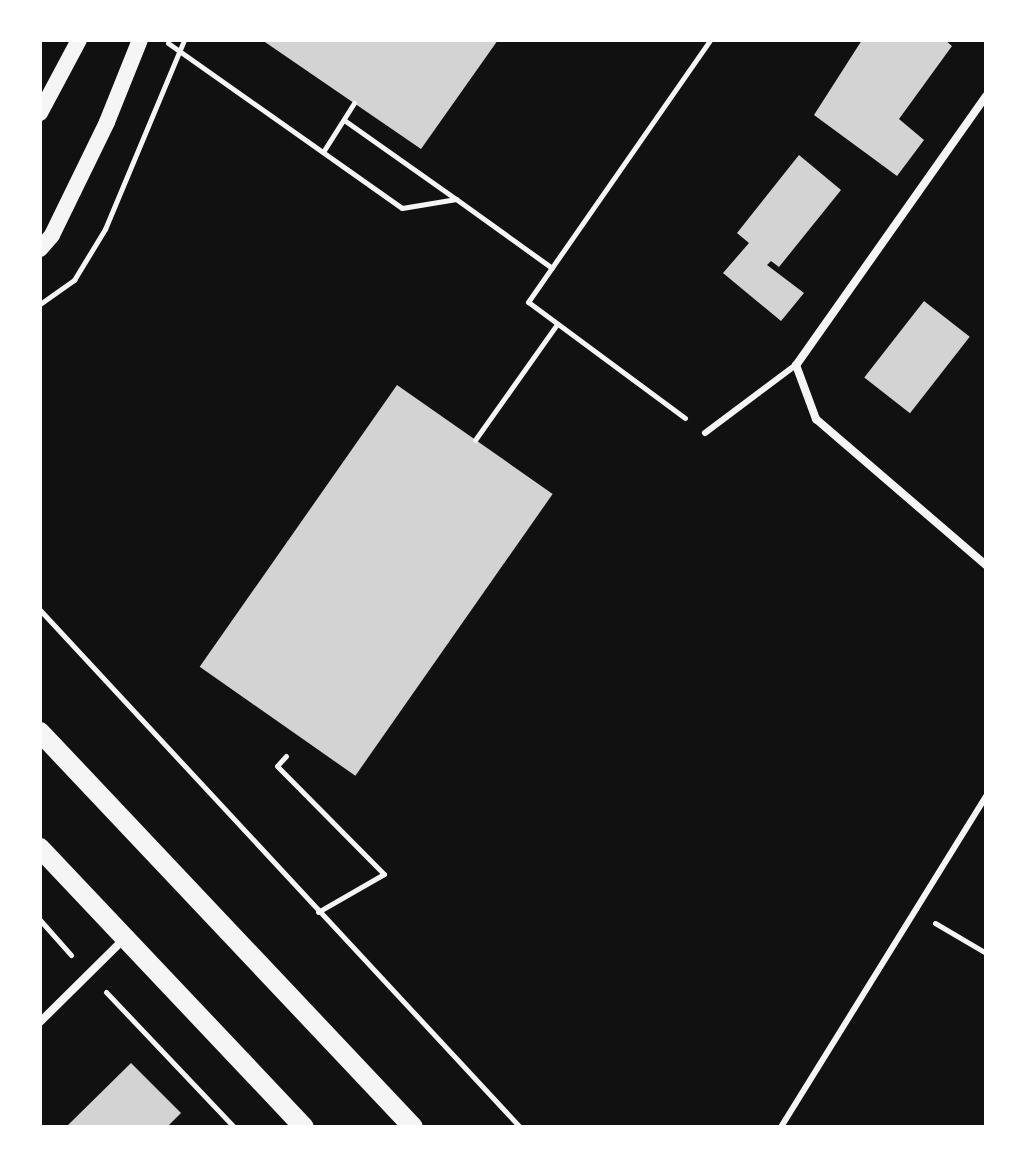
<!DOCTYPE html>
<html>
<head>
<meta charset="utf-8">
<style>
  body { margin:0 }
  #map { position:relative; width:1026px; height:1167px; overflow:hidden; background:#111; font-family:Quicksand,sans-serif }
  div>[style] { position:absolute }
  .building>* { inset:0; background:#d3d3d3; transform-origin:0 0 }
  .path>* { height:5px; margin:-2.5px; padding:0 2.5px; transform-origin:2.5px; border-radius:2.5px; background:#f5f5f5 }
  .service>* { height:6px; margin:-3px; padding:0 3px; transform-origin:3px; border-radius:3px; background:#f5f5f5 }
  .minor>* { height:8px; margin:-4px; padding:0 4px; transform-origin:4px; border-radius:4px; background:#f5f5f5 }
  .secondary>* { height:16px; margin:-8px; padding:0 8px; transform-origin:8px; border-radius:8px; background:#f5f5f5 }
  .primary>* { height:20px; margin:-10px; padding:0 10px; transform-origin:10px; border-radius:10px; background:#f5f5f5 }
  span { translate:-50% -50%; white-space:nowrap; text-align:center; line-height:1.15; -webkit-text-stroke:7px #fff; paint-order:stroke }
  .frame { position:absolute; inset:0; border:42px solid #fff; pointer-events:none }
</style>
</head>
<body>
<div id="map">
  <div class="building">
    <i style="clip-path:polygon(262px 40px,498px 40px,421px 149px)"></i>
    <i style="clip-path:polygon(862px 40px,945px 40px,952px 46px,899px 119px,924px 140px,897px 176px,814px 115px)"></i>
    <i style="clip-path:polygon(799px 155px,841px 190px,779px 267px,771px 261px,767px 265px,804px 293px,781px 321px,723px 273px,749px 243px,737px 233px)"></i>
    <i style="left:924px;top:301px;width:58px;height:97px;rotate:38deg"></i>
    <i style="left:397px;top:385px;width:190px;height:344px;rotate:35deg"></i>
    <i style="clip-path:polygon(131px 1063px,181px 1113px,167px 1127px,66px 1127px)"></i>
  </div>
  <div class="path">
    <i style="left:168px;top:43px;width:286px;rotate:35.2deg"></i>
    <i style="left:402px;top:208px;width:55px;rotate:-9.5deg"></i>
    <i style="left:456px;top:199px;width:118px;rotate:35.7deg"></i>
    <i style="left:344px;top:120px;width:137px;rotate:35.2deg"></i>
    <i style="left:323px;top:152px;width:58px;rotate:-57.7deg"></i>
    <i style="left:40px;top:304px;width:42px;rotate:-35.2deg"></i>
    <i style="left:74px;top:280px;width:60px;rotate:-58.7deg"></i>
    <i style="left:105px;top:229px;width:205px;rotate:-67.3deg"></i>
    <i style="left:685px;top:418px;width:195px;rotate:-143.5deg"></i>
    <i style="left:528px;top:302px;width:319px;rotate:-55.2deg"></i>
    <i style="left:475px;top:440px;width:142px;rotate:-54.7deg"></i>
    <i style="left:40px;top:610px;width:705px;rotate:47.13deg"></i>
    <i style="left:286px;top:756px;width:13px;rotate:132deg"></i>
    <i style="left:277px;top:766px;width:152px;rotate:45.3deg"></i>
    <i style="left:384px;top:874px;width:76px;rotate:150.1deg"></i>
    <i style="left:40px;top:920px;width:47px;rotate:48.5deg"></i>
    <i style="left:935px;top:923px;width:59px;rotate:30.5deg"></i>
    <i style="left:106px;top:992px;width:186px;rotate:46.5deg"></i>
  </div>
  <div class="service">
    <i style="left:705px;top:433px;width:114px;rotate:-36.8deg"></i>
    <i style="left:781px;top:1127px;width:389px;rotate:-58.2deg"></i>
  </div>
  <div class="minor">
    <i style="left:986px;top:96px;width:329px;rotate:125.2deg"></i>
    <i style="left:796px;top:365px;width:58px;rotate:69.7deg"></i>
    <i style="left:816px;top:419px;width:224px;rotate:40.7deg"></i>
    <i style="left:40px;top:1022px;width:120px;rotate:-44.7deg"></i>
  </div>
  <div class="secondary">
    <i style="left:40px;top:113px;width:83px;rotate:-61.9deg"></i>
    <i style="left:40px;top:249px;width:18px;rotate:-49deg"></i>
    <i style="left:52px;top:235px;width:126px;rotate:-64deg"></i>
    <i style="left:107px;top:122px;width:88px;rotate:-68.1deg"></i>
  </div>
  <div class="primary">
    <i style="left:40px;top:732px;width:543px;rotate:46.64deg"></i>
    <i style="left:40px;top:848px;width:384px;rotate:46.6deg"></i>
  </div>
  <div class="frame"></div>
</div>
</body>
</html>
